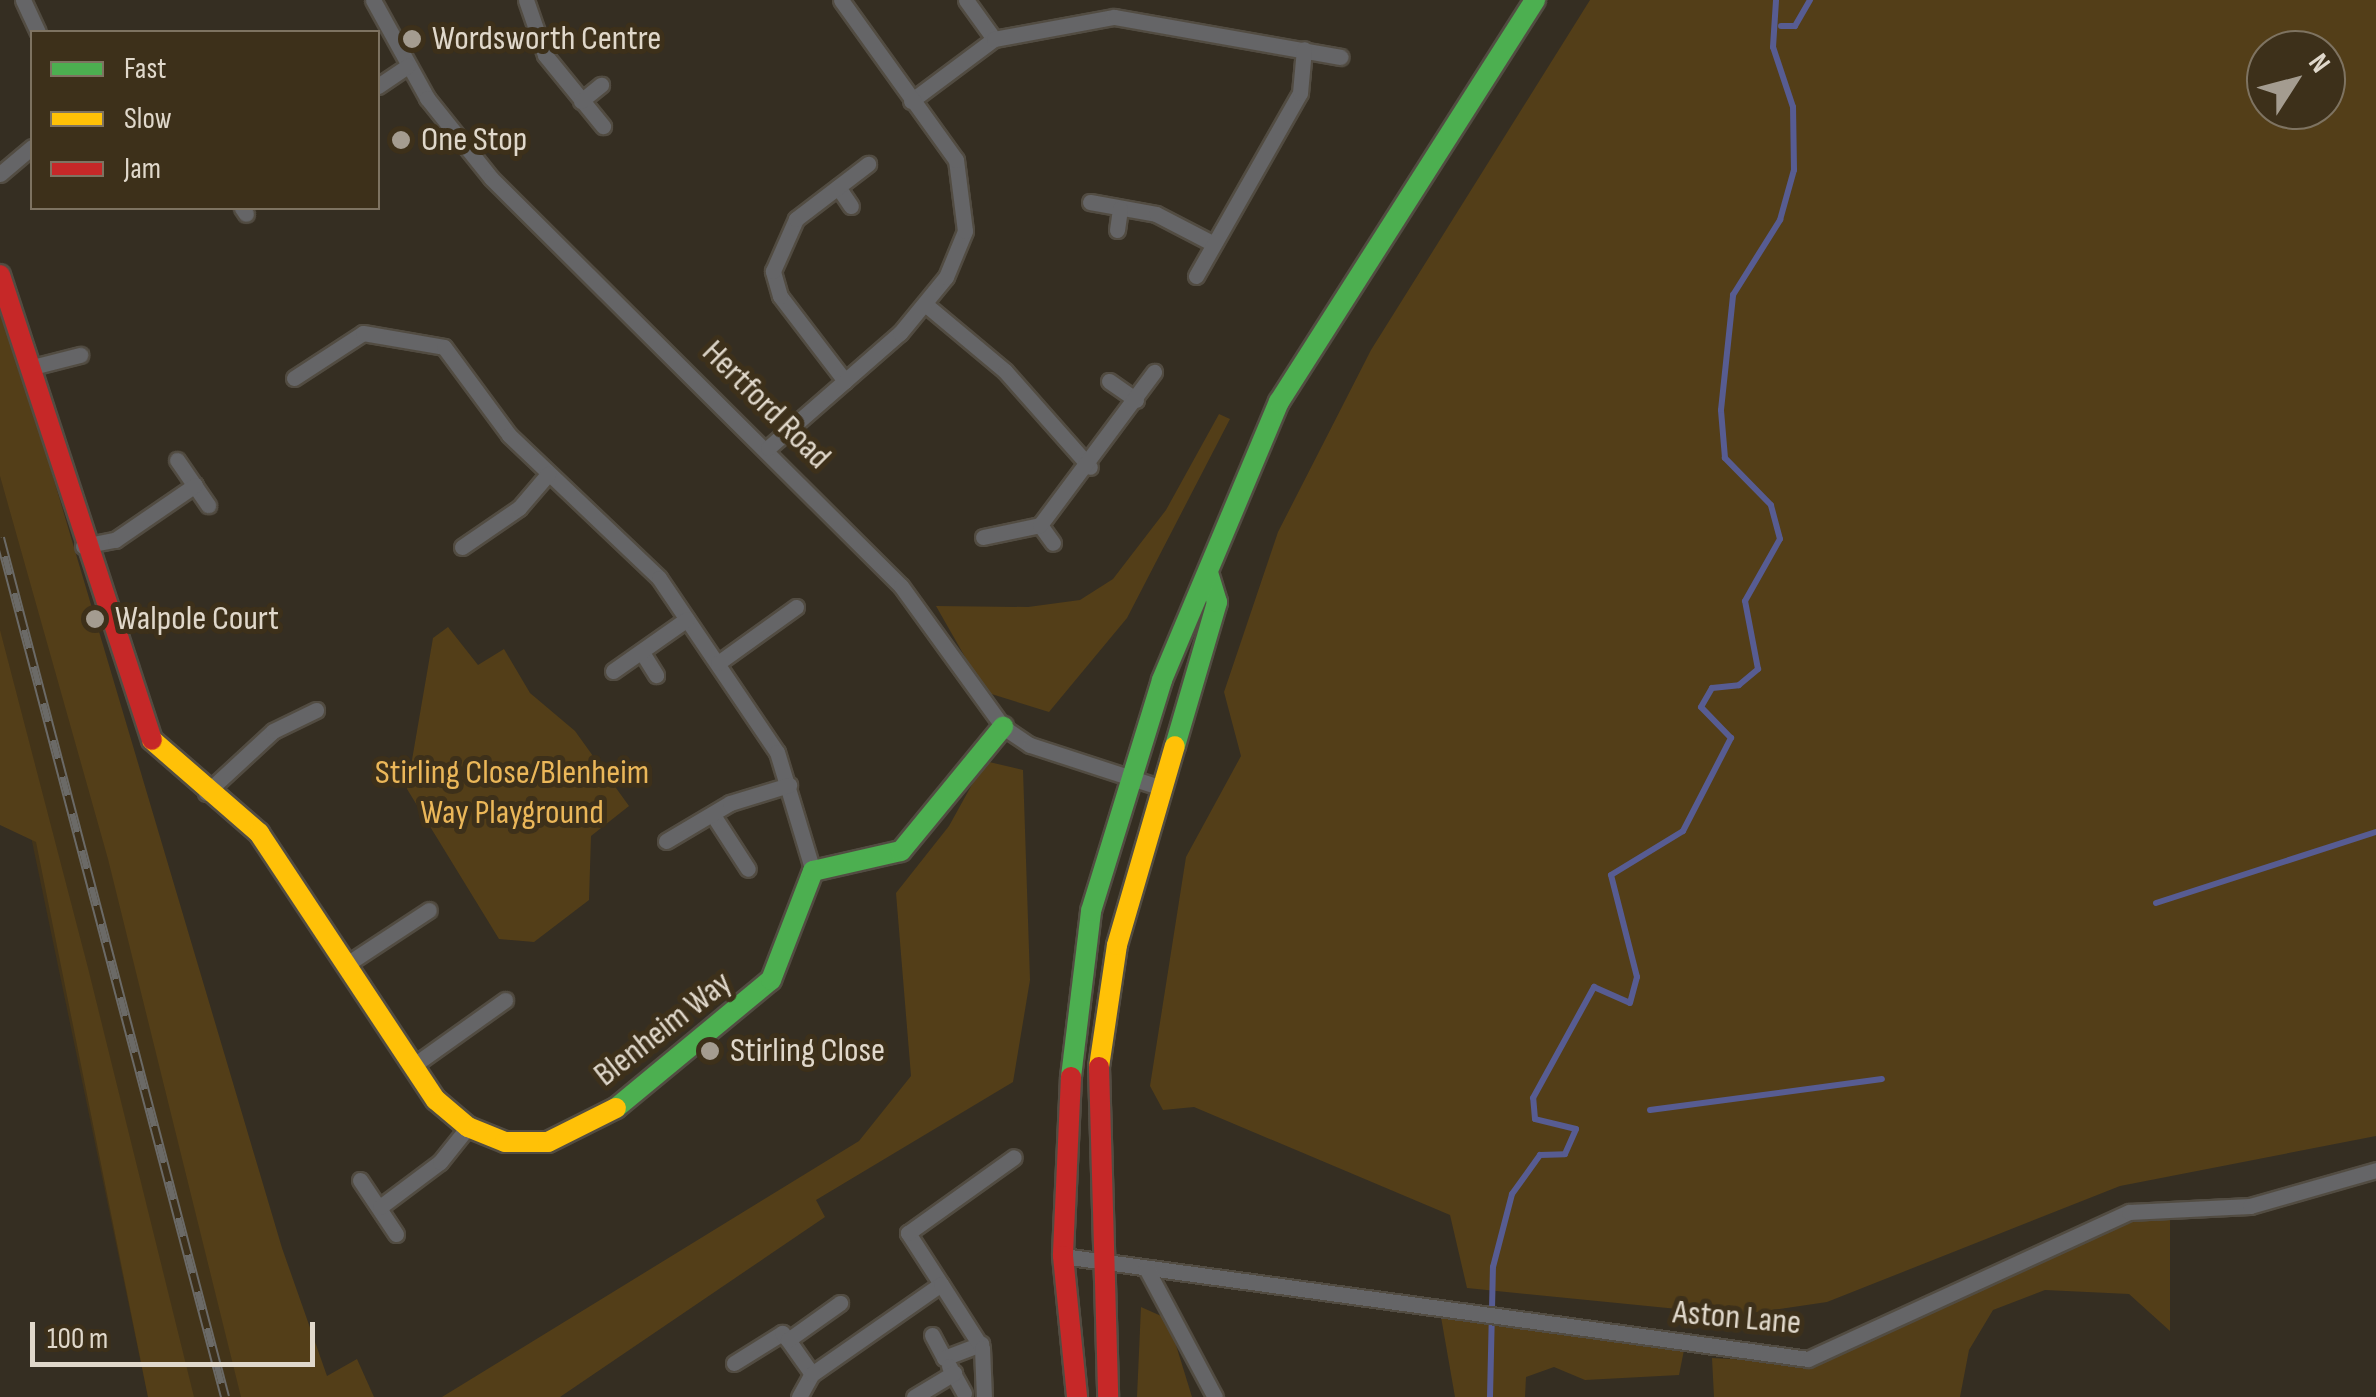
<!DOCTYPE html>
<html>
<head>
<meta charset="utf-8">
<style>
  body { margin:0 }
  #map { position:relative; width:2376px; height:1397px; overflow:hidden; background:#352e22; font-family:"Sofia Sans Condensed",sans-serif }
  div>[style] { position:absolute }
  .built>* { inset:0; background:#433419 }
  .green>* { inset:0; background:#533e18 }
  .stream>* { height:6px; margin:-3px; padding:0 3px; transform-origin:3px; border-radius:3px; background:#575c92 }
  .roads { filter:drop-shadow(2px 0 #524c42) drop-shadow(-2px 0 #524c42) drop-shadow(0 2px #524c42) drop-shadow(0 -2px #524c42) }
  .street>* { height:15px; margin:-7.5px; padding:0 7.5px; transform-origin:7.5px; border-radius:7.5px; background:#656567 }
  .fast>* { height:20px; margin:-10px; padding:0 10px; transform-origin:10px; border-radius:10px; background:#4caf50 }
  .slow>* { height:20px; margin:-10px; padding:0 10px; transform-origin:10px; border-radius:10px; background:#ffc107 }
  .jam>* { height:20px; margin:-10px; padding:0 10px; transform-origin:10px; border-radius:10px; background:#c62828 }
  .rail>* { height:10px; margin-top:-5px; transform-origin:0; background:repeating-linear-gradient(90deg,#3d301a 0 19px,#6b6a67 0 38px); box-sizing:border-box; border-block:2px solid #6b6a67 }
  .dots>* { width:28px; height:28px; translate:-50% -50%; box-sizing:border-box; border:5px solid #3d301a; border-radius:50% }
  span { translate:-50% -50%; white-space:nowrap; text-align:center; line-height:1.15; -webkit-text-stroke:10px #3d301a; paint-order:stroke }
  .poi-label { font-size:35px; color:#e0d8cb }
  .left { translate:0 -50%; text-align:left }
  .street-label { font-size:35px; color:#e0d8cb }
  .park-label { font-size:35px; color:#ebb759 }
  .legend { position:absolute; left:30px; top:30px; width:350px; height:180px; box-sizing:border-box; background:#3d301a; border:2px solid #7e7361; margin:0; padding:12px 18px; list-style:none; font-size:30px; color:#e0d8cb }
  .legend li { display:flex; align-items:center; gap:20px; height:50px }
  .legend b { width:50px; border:2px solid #7e7361 }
  .north { position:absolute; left:2246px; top:30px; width:100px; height:100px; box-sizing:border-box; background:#3d301a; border:2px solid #7e7361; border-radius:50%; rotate:54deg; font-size:28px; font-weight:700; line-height:40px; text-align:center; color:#e0d8cb }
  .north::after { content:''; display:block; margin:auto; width:35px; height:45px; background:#a49c90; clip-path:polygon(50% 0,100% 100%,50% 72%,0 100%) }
  .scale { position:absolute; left:30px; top:1322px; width:285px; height:45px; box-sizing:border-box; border:5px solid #e0d8cb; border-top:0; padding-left:12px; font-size:30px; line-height:35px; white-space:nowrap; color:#e0d8cb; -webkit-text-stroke:8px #3d301a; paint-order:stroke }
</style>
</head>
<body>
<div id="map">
  <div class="built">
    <i style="clip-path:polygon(0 422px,293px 1397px,148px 1397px,0 688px)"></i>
  </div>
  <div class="green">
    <i style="clip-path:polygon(evenodd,1590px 0,2376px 0,2376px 1136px,2120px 1186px,1827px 1302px,1738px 1315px,1467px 1288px,1450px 1215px,1194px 1107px,1163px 1110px,1150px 1086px,1186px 857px,1241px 756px,1224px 692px,1278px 532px,1371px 350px,1590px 0,2326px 50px,2326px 110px,2266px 110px,2266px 50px,2326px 50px)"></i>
    <i style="clip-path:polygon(0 298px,282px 1248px,327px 1376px,357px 1359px,374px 1397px,241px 1397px,108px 859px,0 476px)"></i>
    <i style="clip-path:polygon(1219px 414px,1230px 419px,1127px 618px,1049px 712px,985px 692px,936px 606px,1028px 607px,1080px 600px,1113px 579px,1166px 510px)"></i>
    <i style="clip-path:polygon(448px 627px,478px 665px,504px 649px,530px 693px,575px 731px,629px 806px,591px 836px,589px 900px,534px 942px,499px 939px,407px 789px,433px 638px)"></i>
    <i style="clip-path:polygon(0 630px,88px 968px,194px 1397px,148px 1397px,36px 842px,0 825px)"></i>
    <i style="clip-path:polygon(985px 761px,1023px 770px,1030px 980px,1013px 1082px,816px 1200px,825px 1217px,560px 1397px,442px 1397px,859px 1141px,911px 1076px,896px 893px,949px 826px)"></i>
    <i style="clip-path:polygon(2170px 1213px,2170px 1331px,2129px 1294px,2045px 1290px,1993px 1310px,1969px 1350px,1960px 1397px,1714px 1397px,1712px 1358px,1808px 1363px,2134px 1216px)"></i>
    <i style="clip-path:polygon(1141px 1307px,1168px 1319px,1192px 1397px,1137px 1397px)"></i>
    <i style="clip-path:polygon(1441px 1317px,1684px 1350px,1679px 1375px,1585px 1380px,1554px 1367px,1526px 1377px,1525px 1397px,1455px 1397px)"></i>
  </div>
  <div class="stream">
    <i style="left:1781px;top:26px;width:14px"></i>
    <i style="left:1795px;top:26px;width:30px;rotate:-60deg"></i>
    <i style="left:2156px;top:903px;width:231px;rotate:-17.9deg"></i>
    <i style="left:1650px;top:1110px;width:234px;rotate:-7.6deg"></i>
    <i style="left:1490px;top:1397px;width:130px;rotate:-88.7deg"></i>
    <i style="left:1493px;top:1267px;width:75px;rotate:-75.4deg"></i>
    <i style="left:1512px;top:1194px;width:48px;rotate:-54.3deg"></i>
    <i style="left:1540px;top:1155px;width:25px;rotate:-2deg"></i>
    <i style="left:1565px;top:1154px;width:27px;rotate:-66deg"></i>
    <i style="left:1576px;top:1129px;width:42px;rotate:-166.3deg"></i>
    <i style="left:1535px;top:1119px;width:21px;rotate:-95deg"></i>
    <i style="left:1533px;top:1098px;width:127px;rotate:-61.2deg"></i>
    <i style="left:1594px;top:987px;width:39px;rotate:24deg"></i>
    <i style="left:1630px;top:1003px;width:27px;rotate:-75deg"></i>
    <i style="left:1637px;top:977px;width:105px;rotate:-104.3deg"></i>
    <i style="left:1611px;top:875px;width:84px;rotate:-31.4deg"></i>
    <i style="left:1683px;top:831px;width:105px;rotate:-62.7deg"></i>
    <i style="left:1731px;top:738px;width:43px;rotate:-134.1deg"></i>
    <i style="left:1701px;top:707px;width:22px;rotate:-60deg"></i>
    <i style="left:1712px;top:688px;width:27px;rotate:-6deg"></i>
    <i style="left:1739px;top:685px;width:25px;rotate:-40deg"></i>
    <i style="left:1758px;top:669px;width:69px;rotate:-100.8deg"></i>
    <i style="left:1745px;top:601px;width:71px;rotate:-60.6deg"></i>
    <i style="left:1780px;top:539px;width:35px;rotate:-105deg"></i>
    <i style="left:1771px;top:505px;width:66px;rotate:-134.4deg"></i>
    <i style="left:1725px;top:458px;width:48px;rotate:-94.8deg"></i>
    <i style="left:1721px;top:410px;width:116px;rotate:-84deg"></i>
    <i style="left:1733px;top:295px;width:89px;rotate:-57.9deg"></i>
    <i style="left:1780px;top:220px;width:52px;rotate:-74.4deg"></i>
    <i style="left:1794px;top:170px;width:63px;rotate:-90.9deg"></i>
    <i style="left:1793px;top:107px;width:63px;rotate:-108.4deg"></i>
    <i style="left:1773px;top:47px;width:47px;rotate:-86.3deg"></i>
  </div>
  <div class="roads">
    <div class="street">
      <i style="left:23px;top:0;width:35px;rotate:65deg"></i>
      <i style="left:373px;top:0;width:112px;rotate:61.1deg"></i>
      <i style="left:427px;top:98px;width:102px;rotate:51.3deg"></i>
      <i style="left:491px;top:178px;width:578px;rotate:44.86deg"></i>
      <i style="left:901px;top:586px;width:174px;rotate:54.1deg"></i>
      <i style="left:1003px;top:727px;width:32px;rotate:34deg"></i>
      <i style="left:1030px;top:745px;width:139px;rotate:18deg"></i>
      <i style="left:526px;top:0;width:58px;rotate:70.9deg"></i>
      <i style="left:545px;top:55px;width:92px;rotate:50.8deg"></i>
      <i style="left:966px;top:0;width:48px;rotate:54.3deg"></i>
      <i style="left:378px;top:86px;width:36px;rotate:-34deg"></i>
      <i style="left:581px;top:101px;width:26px;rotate:-39deg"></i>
      <i style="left:911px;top:101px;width:104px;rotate:-36.8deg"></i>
      <i style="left:994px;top:39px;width:122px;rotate:-10.4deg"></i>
      <i style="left:1114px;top:17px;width:230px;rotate:10deg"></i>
      <i style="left:0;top:174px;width:42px;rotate:-40.2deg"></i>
      <i style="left:838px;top:187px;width:23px;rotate:56deg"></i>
      <i style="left:1090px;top:202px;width:67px;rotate:10.3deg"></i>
      <i style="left:1156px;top:214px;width:63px;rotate:27.4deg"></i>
      <i style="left:242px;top:208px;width:7px;rotate:56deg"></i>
      <i style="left:1117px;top:230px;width:22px;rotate:-82deg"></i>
      <i style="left:1196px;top:276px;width:210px;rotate:-60.4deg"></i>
      <i style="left:1300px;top:93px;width:44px;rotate:-84.8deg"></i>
      <i style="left:925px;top:304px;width:104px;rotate:39.9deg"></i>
      <i style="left:1005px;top:371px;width:128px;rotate:48.5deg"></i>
      <i style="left:29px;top:368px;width:53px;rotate:-14.3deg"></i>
      <i style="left:294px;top:378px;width:82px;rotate:-33.1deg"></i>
      <i style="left:363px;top:333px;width:82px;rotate:9.8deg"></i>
      <i style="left:444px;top:347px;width:109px;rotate:53.5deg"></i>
      <i style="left:509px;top:435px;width:207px;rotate:43.6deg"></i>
      <i style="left:659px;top:578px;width:210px;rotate:55.9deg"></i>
      <i style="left:777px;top:752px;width:124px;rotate:73.2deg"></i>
      <i style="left:845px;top:381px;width:107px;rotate:-127.4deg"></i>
      <i style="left:780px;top:296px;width:26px;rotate:-106deg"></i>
      <i style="left:773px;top:271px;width:57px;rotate:-66.1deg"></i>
      <i style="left:796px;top:219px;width:91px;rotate:-37.4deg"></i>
      <i style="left:1109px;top:381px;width:33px;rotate:35deg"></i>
      <i style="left:768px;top:448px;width:175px;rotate:-41.1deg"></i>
      <i style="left:900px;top:333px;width:72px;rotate:-50.6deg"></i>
      <i style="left:946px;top:277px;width:50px;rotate:-67.6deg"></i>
      <i style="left:965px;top:231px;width:72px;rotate:-97.2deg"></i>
      <i style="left:956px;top:160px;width:197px;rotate:-125.7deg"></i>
      <i style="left:177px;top:460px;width:55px;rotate:55.4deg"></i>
      <i style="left:1040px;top:525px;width:22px;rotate:54deg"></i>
      <i style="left:983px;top:537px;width:58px;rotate:-11.9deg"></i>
      <i style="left:1040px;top:525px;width:191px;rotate:-53.3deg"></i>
      <i style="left:83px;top:546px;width:33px;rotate:-11deg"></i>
      <i style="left:115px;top:540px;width:97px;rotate:-34.5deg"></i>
      <i style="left:462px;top:547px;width:69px;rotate:-34.4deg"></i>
      <i style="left:519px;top:508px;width:45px;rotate:-49.5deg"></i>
      <i style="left:643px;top:654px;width:25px;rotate:58deg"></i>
      <i style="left:718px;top:663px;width:96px;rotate:-35.7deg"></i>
      <i style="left:613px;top:671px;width:90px;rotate:-35.1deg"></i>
      <i style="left:206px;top:793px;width:91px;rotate:-42.8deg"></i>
      <i style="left:273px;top:731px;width:48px;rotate:-26deg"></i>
      <i style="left:713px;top:815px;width:64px;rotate:57.1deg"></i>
      <i style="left:666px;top:841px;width:74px;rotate:-30.7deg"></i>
      <i style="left:730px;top:803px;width:62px;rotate:-17deg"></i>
      <i style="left:347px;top:964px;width:98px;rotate:-33.4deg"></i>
      <i style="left:414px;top:1065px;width:112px;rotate:-35.5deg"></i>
      <i style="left:360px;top:1180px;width:65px;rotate:56.3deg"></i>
      <i style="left:380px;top:1207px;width:75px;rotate:-36.9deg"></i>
      <i style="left:440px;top:1162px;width:45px;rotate:-51.3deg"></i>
      <i style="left:1063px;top:1256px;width:752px;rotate:7.87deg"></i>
      <i style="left:1808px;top:1359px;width:353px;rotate:-24.6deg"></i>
      <i style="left:2129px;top:1212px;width:121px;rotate:-2.8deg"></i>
      <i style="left:2250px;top:1206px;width:131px;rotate:-15.9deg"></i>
      <i style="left:1146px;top:1268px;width:146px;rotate:61.9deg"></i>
      <i style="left:941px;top:1284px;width:61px;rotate:-122.9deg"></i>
      <i style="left:908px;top:1233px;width:130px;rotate:-35.6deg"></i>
      <i style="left:932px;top:1335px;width:26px;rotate:62deg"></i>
      <i style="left:944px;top:1358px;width:40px;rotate:-21deg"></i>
      <i style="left:734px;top:1363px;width:57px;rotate:-32deg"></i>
      <i style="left:782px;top:1333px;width:9px;rotate:49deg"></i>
      <i style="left:949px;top:1366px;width:31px;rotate:61deg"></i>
      <i style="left:812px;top:1374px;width:42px;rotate:-125.2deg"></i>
      <i style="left:788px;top:1340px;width:64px;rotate:-35.4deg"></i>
      <i style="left:799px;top:1397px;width:26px;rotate:-61deg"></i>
      <i style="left:812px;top:1374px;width:157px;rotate:-34.9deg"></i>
      <i style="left:941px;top:1284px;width:76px;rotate:57.4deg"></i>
      <i style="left:982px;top:1348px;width:49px;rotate:87.7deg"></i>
      <i style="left:914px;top:1397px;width:47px;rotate:-31deg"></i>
    </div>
    <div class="fast">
      <i style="left:1175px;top:746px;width:150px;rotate:-73.7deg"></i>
      <i style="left:1217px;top:602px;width:28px;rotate:-107deg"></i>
      <i style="left:1071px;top:1077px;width:167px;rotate:-83.1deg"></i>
      <i style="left:1091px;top:911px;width:242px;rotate:-72.9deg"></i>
      <i style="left:1162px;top:680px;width:302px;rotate:-67.2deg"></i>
      <i style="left:1279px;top:402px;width:477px;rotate:-57.5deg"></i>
      <i style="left:616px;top:1108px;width:201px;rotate:-39.6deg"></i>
      <i style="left:771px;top:980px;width:117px;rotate:-68.9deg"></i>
      <i style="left:813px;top:871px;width:90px;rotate:-12.8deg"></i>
      <i style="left:901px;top:851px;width:161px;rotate:-50.6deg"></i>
    </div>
    <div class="slow">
      <i style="left:152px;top:740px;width:142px;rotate:41deg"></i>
      <i style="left:259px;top:833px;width:320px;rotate:56.5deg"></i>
      <i style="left:436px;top:1100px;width:42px;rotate:40.2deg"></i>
      <i style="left:468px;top:1127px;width:40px;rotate:22deg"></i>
      <i style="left:505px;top:1142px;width:43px"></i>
      <i style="left:548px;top:1142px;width:76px;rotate:-26.6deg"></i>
      <i style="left:1099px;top:1067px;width:123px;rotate:-81.6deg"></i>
      <i style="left:1117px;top:945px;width:207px;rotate:-73.8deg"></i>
    </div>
    <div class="jam">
      <i style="left:0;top:275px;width:489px;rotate:71.9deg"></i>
      <i style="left:1099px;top:1067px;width:330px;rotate:88.4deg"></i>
      <i style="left:1071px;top:1077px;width:179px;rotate:92.6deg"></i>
      <i style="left:1063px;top:1256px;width:142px;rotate:84.3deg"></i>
    </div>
  </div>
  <div class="rail">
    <i style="left:0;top:538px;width:888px;rotate:75.32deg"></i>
  </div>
  <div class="dots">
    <i style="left:412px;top:39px;background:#a49c90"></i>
    <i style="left:401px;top:140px;background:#a49c90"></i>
    <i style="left:95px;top:619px;background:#a49c90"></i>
    <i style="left:710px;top:1051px;background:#a49c90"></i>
  </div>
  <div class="poi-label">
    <span class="left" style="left:432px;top:39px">Wordsworth Centre</span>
    <span class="left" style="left:421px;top:140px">One Stop</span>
    <span class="left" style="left:115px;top:619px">Walpole Court</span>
    <span class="left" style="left:730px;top:1051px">Stirling Close</span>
  </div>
  <div class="street-label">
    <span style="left:766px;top:405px;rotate:45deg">Hertford Road</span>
    <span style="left:663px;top:1029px;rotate:-38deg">Blenheim Way</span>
    <span style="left:1737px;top:1318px;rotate:5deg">Aston Lane</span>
  </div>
  <div class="park-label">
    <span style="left:512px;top:793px">Stirling Close/Blenheim<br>Way Playground</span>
  </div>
  <ul class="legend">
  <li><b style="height:12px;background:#4caf50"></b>Fast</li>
  <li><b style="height:12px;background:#ffc107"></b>Slow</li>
  <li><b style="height:12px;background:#c62828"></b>Jam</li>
  </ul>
  <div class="north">N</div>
  <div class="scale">100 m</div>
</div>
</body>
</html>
